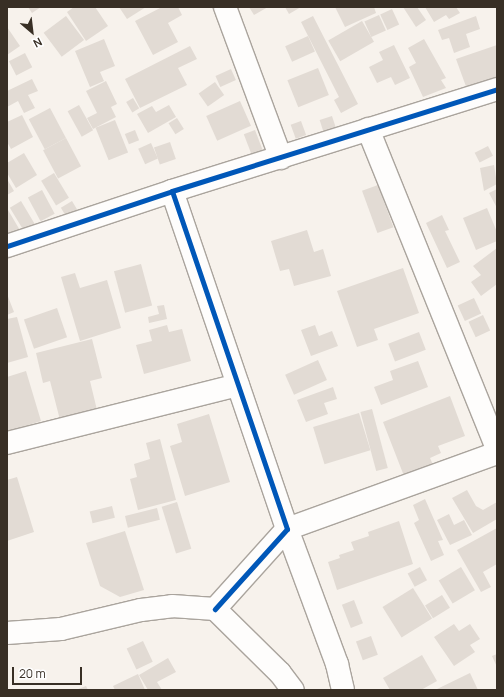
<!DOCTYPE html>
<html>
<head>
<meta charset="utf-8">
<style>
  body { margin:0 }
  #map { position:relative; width:504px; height:697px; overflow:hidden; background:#f7f2ec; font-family:Manrope,sans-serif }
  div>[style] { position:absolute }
  .building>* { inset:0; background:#e2dbd4; transform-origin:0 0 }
  .roads { filter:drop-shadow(1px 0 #aaa49d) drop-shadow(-1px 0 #aaa49d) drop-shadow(0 1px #aaa49d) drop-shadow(0 -1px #aaa49d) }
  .minor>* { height:22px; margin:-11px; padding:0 11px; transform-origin:11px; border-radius:11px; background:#fefdfc }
  .cycleway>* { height:5px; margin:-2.5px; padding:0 2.5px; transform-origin:2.5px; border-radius:2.5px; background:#0057b8 }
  span { translate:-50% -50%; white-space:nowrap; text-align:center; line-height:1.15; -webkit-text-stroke:3.5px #fff; paint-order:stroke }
  .frame { position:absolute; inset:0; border:8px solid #382f25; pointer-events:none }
  .north { position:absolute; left:12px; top:12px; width:40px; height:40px; -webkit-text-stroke:3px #fff; paint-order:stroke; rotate:152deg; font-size:11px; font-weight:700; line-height:16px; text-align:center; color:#382f25 }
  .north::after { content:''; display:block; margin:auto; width:14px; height:18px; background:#382f25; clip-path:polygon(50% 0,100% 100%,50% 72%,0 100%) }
  .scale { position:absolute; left:12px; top:667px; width:70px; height:18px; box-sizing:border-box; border:2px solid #382f25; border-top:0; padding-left:5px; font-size:12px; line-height:14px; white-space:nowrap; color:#382f25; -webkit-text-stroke:3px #fff; paint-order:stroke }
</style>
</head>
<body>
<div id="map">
  <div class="building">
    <i style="clip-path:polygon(28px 7px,41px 7px,32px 13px)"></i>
    <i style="clip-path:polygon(74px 7px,95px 7px,108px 26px,86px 41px,67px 12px)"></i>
    <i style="clip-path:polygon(119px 7px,146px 7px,127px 19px)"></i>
    <i style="clip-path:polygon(162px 7px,178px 7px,182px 15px,168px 23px,178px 42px,153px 55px,135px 21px)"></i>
    <i style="clip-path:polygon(249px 7px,268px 7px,254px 15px)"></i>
    <i style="clip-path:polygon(285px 7px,301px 7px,289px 14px)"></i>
    <i style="clip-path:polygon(335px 7px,374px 7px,376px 13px,345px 27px)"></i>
    <i style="clip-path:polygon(403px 7px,417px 7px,426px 20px,416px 27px)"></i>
    <i style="clip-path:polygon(425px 7px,456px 7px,460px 13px,449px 19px,446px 15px,434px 22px)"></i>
    <i style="left:392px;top:9px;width:17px;height:13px;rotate:65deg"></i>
    <i style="left:379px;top:15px;width:17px;height:16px;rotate:66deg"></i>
    <i style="left:66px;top:16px;width:30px;height:28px;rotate:53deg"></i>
    <i style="clip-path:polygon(313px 16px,358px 104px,341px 113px,334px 100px,339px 97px,301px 22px)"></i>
    <i style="clip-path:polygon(476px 16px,480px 29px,466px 34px,470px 47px,454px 53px,449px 38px,442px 40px,438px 30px)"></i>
    <i style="left:362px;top:21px;width:24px;height:39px;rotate:60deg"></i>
    <i style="clip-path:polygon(7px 27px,20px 46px,7px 55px)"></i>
    <i style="left:308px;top:36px;width:17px;height:25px;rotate:66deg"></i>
    <i style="clip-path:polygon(104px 39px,115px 66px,100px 72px,104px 81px,90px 87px,75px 51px)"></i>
    <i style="clip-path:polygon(424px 39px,446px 78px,441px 80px,446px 88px,423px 97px,409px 67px,416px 63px,408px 48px)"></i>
    <i style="clip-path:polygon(394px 45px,410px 78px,395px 85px,391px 77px,377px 83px,369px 67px,383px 60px,379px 52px)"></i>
    <i style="clip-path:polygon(497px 45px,497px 83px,468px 92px,456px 59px)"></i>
    <i style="clip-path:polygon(190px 46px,197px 59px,178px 68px,187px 85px,140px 108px,125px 79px)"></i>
    <i style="left:25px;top:53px;width:16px;height:18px;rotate:63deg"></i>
    <i style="left:318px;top:68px;width:29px;height:33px;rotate:68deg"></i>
    <i style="left:231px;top:69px;width:12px;height:17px;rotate:66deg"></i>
    <i style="clip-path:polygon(32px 79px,38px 91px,28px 95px,35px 108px,24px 113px,18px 101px,7px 107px,7px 91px)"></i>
    <i style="clip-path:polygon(106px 81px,117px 104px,111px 107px,116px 117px,93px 129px,87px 118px,97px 113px,86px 91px)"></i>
    <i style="left:215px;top:82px;width:16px;height:20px;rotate:55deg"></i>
    <i style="left:133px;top:98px;width:12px;height:8px;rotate:59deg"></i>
    <i style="left:240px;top:101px;width:27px;height:37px;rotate:66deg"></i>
    <i style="left:79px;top:105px;width:29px;height:13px;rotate:61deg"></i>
    <i style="clip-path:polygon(169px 105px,176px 117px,148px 133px,137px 114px,152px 106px,156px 112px)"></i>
    <i style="left:50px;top:108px;width:34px;height:24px;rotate:62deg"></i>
    <i style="clip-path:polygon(22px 115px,33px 137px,11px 149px,7px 142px,7px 122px)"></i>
    <i style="left:332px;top:116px;width:13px;height:13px;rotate:72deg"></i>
    <i style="left:177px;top:118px;width:13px;height:10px;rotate:58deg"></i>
    <i style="left:115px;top:120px;width:35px;height:21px;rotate:68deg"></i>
    <i style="left:301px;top:121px;width:15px;height:11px;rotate:70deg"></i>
    <i style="left:135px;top:130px;width:11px;height:11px;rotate:68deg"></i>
    <i style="left:255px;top:130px;width:28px;height:12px;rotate:69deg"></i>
    <i style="left:66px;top:138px;width:32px;height:26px;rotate:62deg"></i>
    <i style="left:170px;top:142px;width:18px;height:17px;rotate:71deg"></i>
    <i style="left:151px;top:143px;width:17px;height:14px;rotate:66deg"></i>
    <i style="left:488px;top:146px;width:11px;height:15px;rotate:63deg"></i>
    <i style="clip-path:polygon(24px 153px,37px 175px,16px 188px,7px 173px,7px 163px)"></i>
    <i style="clip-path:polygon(494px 165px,497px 184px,484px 191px,480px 168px)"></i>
    <i style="left:54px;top:173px;width:29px;height:15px;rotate:59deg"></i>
    <i style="clip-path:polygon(7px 179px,14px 191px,7px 195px)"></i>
    <i style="left:378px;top:185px;width:45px;height:17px;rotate:70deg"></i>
    <i style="clip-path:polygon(497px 189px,497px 208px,489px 193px)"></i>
    <i style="left:42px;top:190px;width:27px;height:16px;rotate:62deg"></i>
    <i style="left:21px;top:201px;width:27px;height:13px;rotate:59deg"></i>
    <i style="left:72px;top:201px;width:17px;height:13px;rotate:59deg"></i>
    <i style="clip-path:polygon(487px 208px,497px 232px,497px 241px,476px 250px,463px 218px)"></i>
    <i style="clip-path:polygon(7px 210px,8px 210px,21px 232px,7px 237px)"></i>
    <i style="clip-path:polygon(442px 215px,449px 230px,445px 231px,460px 262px,447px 268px,426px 223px)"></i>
    <i style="clip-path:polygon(307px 230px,314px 252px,323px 249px,331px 276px,294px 286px,289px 269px,280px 271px,271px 241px)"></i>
    <i style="clip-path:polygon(497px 248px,497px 284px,481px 296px,471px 282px,481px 275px,473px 266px)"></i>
    <i style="left:141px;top:264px;width:43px;height:28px;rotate:75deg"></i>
    <i style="clip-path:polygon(403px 268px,419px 313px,374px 329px,378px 340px,357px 347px,337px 291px)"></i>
    <i style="clip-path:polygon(75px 273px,80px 288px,107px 280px,121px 328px,80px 341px,61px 277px)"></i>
    <i style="clip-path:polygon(7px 294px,14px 312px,7px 315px)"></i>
    <i style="left:474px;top:298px;width:17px;height:18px;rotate:65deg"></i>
    <i style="clip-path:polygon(164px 305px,167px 319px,149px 323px,148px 317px,159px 314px,157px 306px)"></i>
    <i style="left:57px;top:308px;width:31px;height:35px;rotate:71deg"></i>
    <i style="left:483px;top:315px;width:17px;height:16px;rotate:65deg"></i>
    <i style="clip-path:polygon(17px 317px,28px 357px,7px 363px,7px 319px)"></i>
    <i style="clip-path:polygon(167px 325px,169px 332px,182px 329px,191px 361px,144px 374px,136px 345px,152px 341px,149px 330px)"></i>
    <i style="clip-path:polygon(315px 325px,319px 336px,332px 331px,338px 346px,311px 356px,301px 330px)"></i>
    <i style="left:419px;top:332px;width:19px;height:33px;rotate:69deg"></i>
    <i style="clip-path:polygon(92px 339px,102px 378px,90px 381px,97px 410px,60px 420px,50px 381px,43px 383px,36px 353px)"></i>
    <i style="left:318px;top:360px;width:22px;height:36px;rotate:66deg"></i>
    <i style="clip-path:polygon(418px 361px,428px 387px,381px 405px,374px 387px,393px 380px,390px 371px)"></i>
    <i style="clip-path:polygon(26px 371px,41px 421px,7px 432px,7px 377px)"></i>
    <i style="clip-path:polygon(333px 387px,337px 399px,324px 403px,328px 414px,306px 422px,297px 400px)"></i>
    <i style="clip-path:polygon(450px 396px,465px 436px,438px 446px,441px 453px,430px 458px,433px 465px,404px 476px,383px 422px)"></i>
    <i style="left:372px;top:409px;width:61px;height:12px;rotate:75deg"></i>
    <i style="left:359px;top:413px;width:39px;height:48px;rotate:73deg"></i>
    <i style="clip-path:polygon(209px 414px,230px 482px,185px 496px,170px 446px,182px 442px,177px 424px)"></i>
    <i style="clip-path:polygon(160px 439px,176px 500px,138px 510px,130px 479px,137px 477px,134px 464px,150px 459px,146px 443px)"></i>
    <i style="clip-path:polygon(17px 477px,34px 532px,7px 541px,7px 480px)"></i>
    <i style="clip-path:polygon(467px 490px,476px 506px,483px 510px,497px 502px,497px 519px,473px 533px,452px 498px)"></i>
    <i style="clip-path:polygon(425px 499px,443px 540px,438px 541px,444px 555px,431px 561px,414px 523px,419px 520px,413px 505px)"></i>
    <i style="left:177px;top:502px;width:49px;height:16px;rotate:73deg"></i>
    <i style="left:112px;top:506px;width:12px;height:23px;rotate:76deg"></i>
    <i style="left:157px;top:508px;width:12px;height:33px;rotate:76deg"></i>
    <i style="clip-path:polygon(449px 514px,454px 525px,464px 520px,472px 535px,450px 545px,437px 520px)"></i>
    <i style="clip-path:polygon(399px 521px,413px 564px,337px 590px,328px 562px,340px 558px,339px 555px,354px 550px,351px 542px,369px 536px,368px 532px)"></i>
    <i style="clip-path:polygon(497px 528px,497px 564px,483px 572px,491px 587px,481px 592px,457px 550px)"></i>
    <i style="clip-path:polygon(125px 531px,144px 590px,120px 597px,100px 586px,86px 543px)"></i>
    <i style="left:420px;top:567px;width:15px;height:14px;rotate:62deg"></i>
    <i style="left:461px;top:567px;width:27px;height:26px;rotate:59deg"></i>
    <i style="left:413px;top:588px;width:36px;height:36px;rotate:58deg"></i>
    <i style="left:442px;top:595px;width:15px;height:20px;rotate:58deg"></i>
    <i style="left:354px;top:600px;width:25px;height:13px;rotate:69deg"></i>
    <i style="clip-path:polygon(454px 624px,459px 631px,470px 624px,480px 639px,470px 645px,475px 652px,454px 666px,434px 637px)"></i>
    <i style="left:371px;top:636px;width:20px;height:16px;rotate:70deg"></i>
    <i style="left:143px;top:641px;width:23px;height:18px;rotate:65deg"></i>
    <i style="clip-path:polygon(497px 654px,497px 667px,492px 656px)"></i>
    <i style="clip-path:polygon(422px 655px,437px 681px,421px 690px,390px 690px,383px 678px)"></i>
    <i style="clip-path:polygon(168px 658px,176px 672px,157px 682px,162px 690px,148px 690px,139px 675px)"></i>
    <i style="clip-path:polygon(470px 673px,478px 690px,435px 690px)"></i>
    <i style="clip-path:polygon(138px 674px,145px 690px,115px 690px,113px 686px)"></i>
    <i style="clip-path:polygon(86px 686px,88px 690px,76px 690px)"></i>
  </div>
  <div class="roads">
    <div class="minor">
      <i style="left:225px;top:7px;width:161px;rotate:69.7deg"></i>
      <i style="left:368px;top:129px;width:345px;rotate:68deg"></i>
      <i style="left:172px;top:191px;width:357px;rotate:71.2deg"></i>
      <i style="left:287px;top:529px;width:108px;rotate:132deg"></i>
      <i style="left:7px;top:246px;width:174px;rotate:-18.4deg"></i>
      <i style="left:172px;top:191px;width:341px;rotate:-17.4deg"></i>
      <i style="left:7px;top:443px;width:238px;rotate:-14.1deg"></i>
      <i style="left:7px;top:633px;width:54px;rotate:-4.2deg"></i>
      <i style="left:61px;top:629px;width:82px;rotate:-13.4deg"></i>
      <i style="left:141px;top:610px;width:31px;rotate:-7deg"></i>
      <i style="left:172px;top:606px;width:43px;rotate:4deg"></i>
      <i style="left:215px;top:609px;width:91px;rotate:44.6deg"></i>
      <i style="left:280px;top:673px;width:21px;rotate:53deg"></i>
      <i style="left:343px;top:690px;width:27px;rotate:-103deg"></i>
      <i style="left:337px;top:664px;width:144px;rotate:-110.3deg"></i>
      <i style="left:287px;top:529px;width:223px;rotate:-19.9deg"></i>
    </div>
  </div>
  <div class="cycleway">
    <i style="left:172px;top:191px;width:357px;rotate:71.2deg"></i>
    <i style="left:287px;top:529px;width:108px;rotate:132deg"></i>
    <i style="left:7px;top:246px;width:174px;rotate:-18.4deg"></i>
    <i style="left:172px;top:191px;width:341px;rotate:-17.4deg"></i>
  </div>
  <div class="frame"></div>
  <div class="north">N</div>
  <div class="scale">20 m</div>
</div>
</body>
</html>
